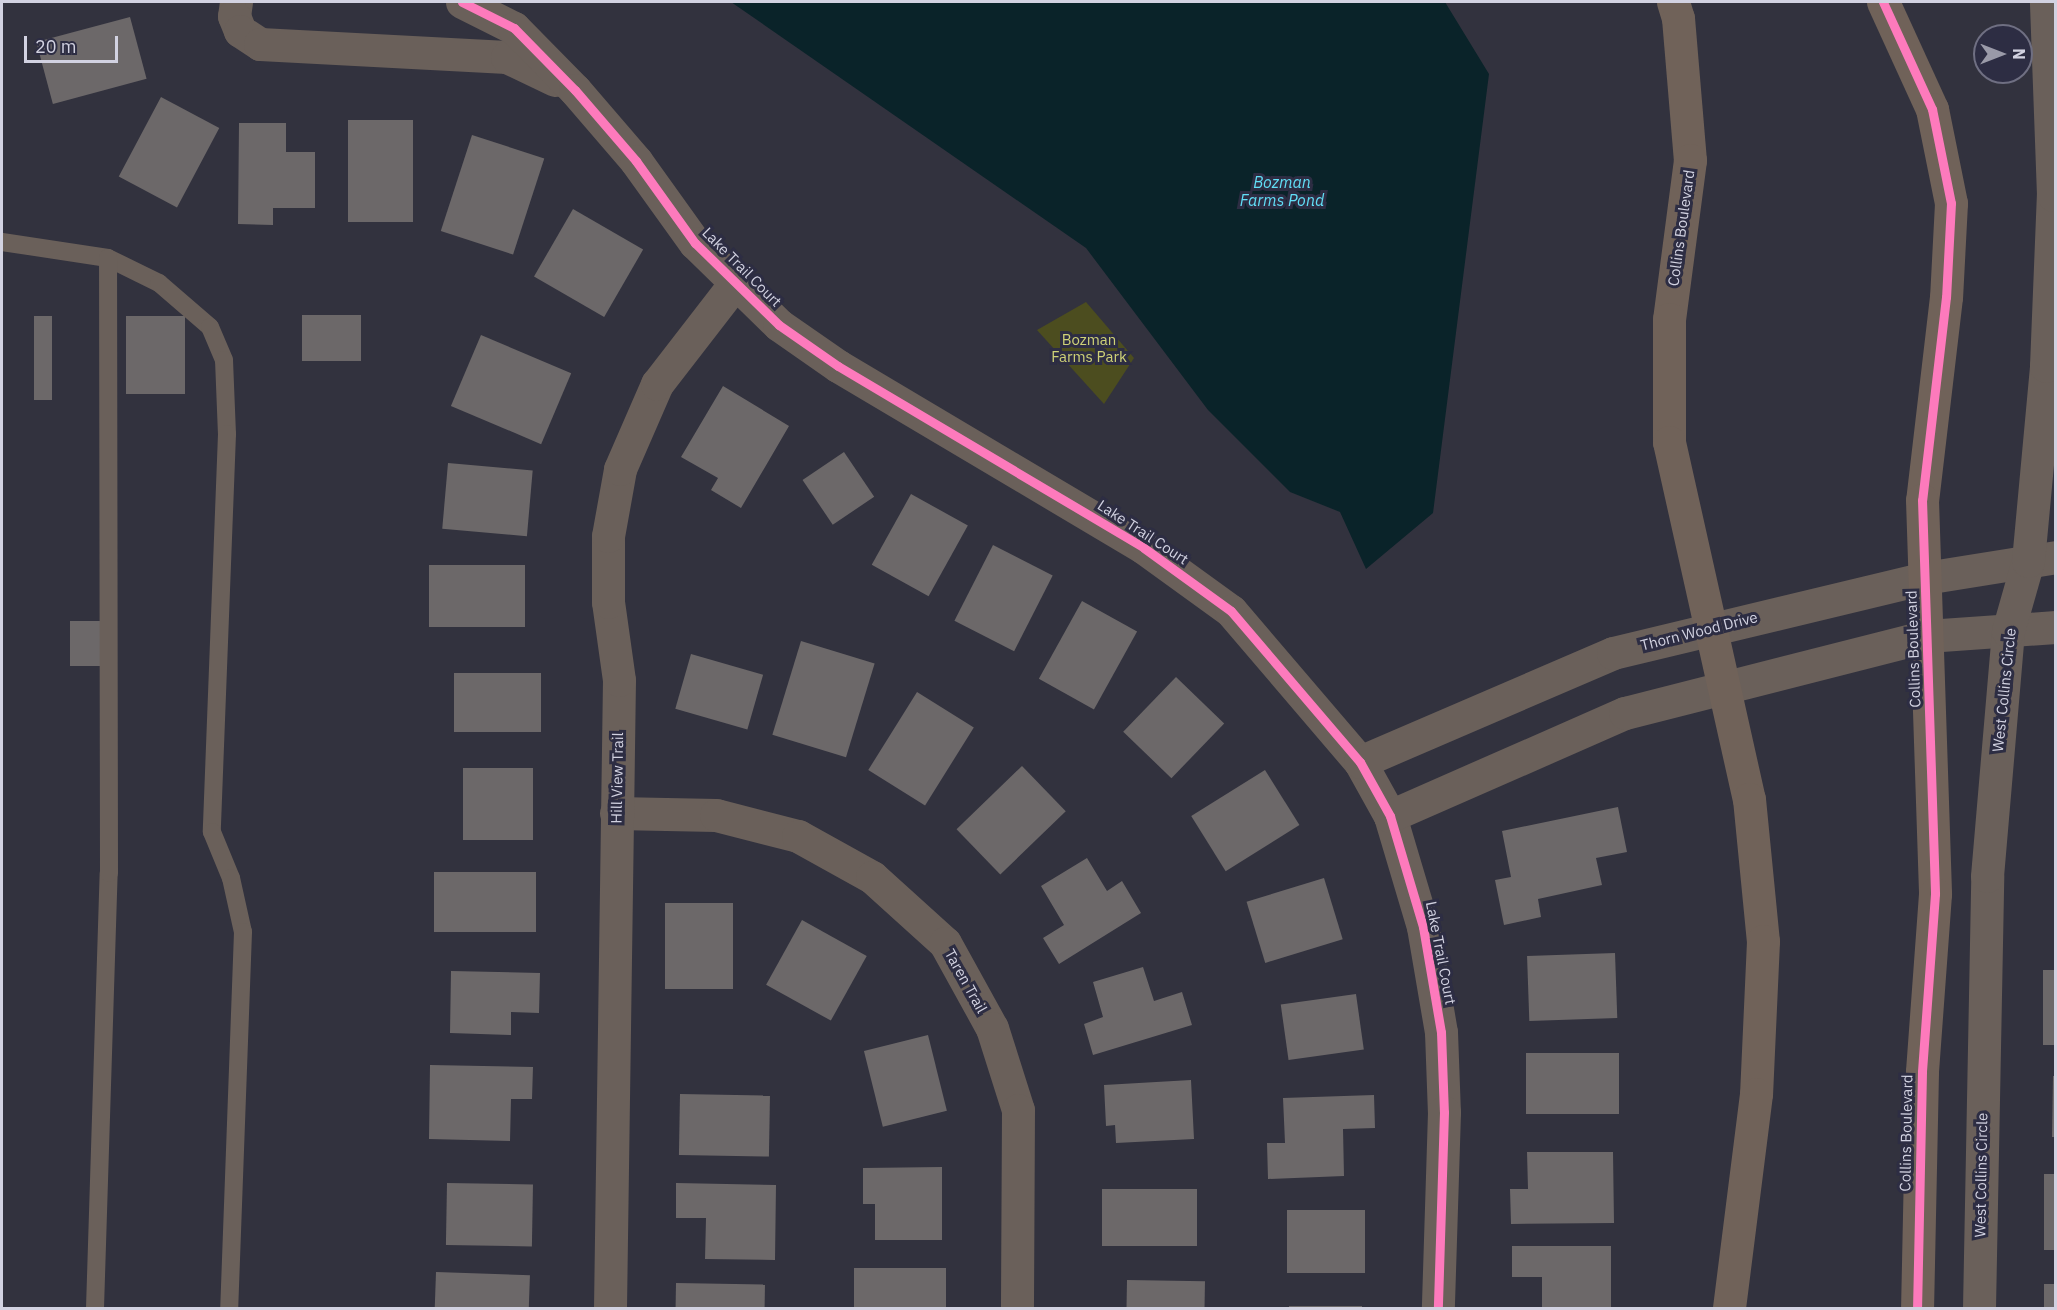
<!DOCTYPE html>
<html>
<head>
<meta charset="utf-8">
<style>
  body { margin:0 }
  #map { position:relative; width:2057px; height:1310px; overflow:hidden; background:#32323e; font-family:"IBM Plex Sans",sans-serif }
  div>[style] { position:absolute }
  .green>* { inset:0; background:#4c4d1f }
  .water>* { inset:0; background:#0a2329 }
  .building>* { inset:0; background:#6c6869; transform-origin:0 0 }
  .lane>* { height:18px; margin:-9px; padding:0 9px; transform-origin:9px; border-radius:9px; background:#6a605a }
  .street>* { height:33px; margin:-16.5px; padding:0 16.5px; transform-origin:16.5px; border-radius:16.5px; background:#6a605a }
  .secondary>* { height:33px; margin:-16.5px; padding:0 16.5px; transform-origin:16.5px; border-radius:16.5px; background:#706259 }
  .cycleway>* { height:9px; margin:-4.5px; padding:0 4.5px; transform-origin:4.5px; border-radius:4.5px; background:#fd7abc }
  span { translate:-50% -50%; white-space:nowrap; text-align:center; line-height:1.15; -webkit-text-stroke:6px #2d2d43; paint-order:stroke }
  .street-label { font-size:15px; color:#d2d2e1 }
  .park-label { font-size:15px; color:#cfd277 }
  .water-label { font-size:16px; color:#61def6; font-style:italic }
  .frame { position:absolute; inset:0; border:3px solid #d2d2e1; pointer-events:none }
  .north { position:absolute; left:1973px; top:24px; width:60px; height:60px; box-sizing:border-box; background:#2d2d43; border:2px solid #6f6f82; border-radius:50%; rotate:90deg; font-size:16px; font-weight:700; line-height:24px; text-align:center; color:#d2d2e1 }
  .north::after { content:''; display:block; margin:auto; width:21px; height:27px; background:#9a9aa8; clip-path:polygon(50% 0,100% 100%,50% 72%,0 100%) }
  .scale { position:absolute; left:24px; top:36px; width:94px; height:27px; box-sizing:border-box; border:3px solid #d2d2e1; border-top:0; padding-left:8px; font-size:18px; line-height:21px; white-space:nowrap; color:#d2d2e1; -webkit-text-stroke:4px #2d2d43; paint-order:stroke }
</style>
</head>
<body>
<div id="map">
  <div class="green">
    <i style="clip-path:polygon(1086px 302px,1134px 358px,1104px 404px,1037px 330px)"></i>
  </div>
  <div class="water">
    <i style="clip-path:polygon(731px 2px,1445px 2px,1489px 74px,1433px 513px,1366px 569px,1340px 512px,1290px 492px,1208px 410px,1086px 248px)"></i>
  </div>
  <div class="building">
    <i style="left:130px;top:17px;width:64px;height:97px;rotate:75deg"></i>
    <i style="left:161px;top:97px;width:66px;height:90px;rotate:28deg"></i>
    <i style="left:348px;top:120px;width:65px;height:102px"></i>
    <i style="clip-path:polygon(239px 123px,286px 123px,286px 152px,315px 152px,315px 208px,273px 208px,273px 225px,238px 224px)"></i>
    <i style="left:472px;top:135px;width:76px;height:101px;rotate:18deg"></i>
    <i style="left:573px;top:209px;width:81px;height:78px;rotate:30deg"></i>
    <i style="left:302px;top:315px;width:59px;height:46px"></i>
    <i style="left:34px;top:316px;width:18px;height:84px"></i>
    <i style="left:126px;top:316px;width:59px;height:78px"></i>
    <i style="left:481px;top:335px;width:98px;height:77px;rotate:23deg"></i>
    <i style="clip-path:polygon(723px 386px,789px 426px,741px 508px,711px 490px,718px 478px,681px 457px)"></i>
    <i style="left:844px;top:452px;width:54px;height:50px;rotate:56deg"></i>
    <i style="left:448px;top:463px;width:85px;height:66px;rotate:5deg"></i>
    <i style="left:911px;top:494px;width:65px;height:81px;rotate:29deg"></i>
    <i style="left:993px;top:545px;width:67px;height:85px;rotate:27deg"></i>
    <i style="left:429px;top:565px;width:96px;height:62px"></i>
    <i style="left:1082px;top:601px;width:63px;height:89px;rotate:29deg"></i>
    <i style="left:70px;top:621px;width:33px;height:45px"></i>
    <i style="left:801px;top:641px;width:77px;height:98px;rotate:17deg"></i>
    <i style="left:691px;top:654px;width:75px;height:57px;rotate:16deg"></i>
    <i style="left:454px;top:673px;width:87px;height:59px"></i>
    <i style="left:1176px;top:677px;width:67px;height:76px;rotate:44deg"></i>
    <i style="left:917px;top:692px;width:67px;height:92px;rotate:32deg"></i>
    <i style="left:1022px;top:766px;width:63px;height:91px;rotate:46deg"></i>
    <i style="left:463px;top:768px;width:70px;height:72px"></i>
    <i style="left:1265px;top:770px;width:65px;height:87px;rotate:58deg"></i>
    <i style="clip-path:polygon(1618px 807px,1627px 852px,1596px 858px,1602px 885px,1538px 899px,1541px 917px,1504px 925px,1495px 880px,1511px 877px,1502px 831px)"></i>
    <i style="clip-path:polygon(1087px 858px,1107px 891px,1122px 881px,1141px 913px,1059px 964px,1043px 938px,1064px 925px,1041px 886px)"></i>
    <i style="left:434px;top:872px;width:102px;height:60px"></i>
    <i style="left:1324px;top:878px;width:64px;height:81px;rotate:73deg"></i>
    <i style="left:665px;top:903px;width:68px;height:86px"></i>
    <i style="left:802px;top:920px;width:74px;height:74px;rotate:29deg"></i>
    <i style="left:1615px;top:953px;width:65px;height:88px;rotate:88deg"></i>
    <i style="clip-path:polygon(1143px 967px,1154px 1001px,1182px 992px,1192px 1025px,1093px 1055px,1084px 1024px,1103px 1017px,1093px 982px)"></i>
    <i style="left:2043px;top:970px;width:13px;height:75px"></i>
    <i style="clip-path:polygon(451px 971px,540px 973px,539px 1013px,511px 1012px,511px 1035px,450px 1033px)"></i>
    <i style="left:1356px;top:994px;width:56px;height:76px;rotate:82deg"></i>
    <i style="left:928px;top:1035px;width:78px;height:66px;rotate:76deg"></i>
    <i style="left:1526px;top:1053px;width:93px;height:61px"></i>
    <i style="clip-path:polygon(430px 1065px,533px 1067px,532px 1099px,511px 1099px,510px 1141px,429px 1139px)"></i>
    <i style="clip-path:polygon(2053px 1076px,2056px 1076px,2056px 1137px,2052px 1137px)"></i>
    <i style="clip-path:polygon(1191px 1080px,1194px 1139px,1116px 1143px,1115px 1125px,1106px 1126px,1104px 1085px)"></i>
    <i style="left:680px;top:1094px;width:90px;height:61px;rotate:1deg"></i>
    <i style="clip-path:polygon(1374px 1095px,1375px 1128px,1343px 1129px,1344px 1176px,1268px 1179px,1267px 1143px,1285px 1143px,1283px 1098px)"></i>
    <i style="clip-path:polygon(1527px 1152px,1613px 1152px,1614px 1223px,1511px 1224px,1510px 1189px,1528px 1189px)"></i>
    <i style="clip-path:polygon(942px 1167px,942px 1240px,875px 1240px,875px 1204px,863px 1204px,863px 1168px)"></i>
    <i style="left:2044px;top:1174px;width:12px;height:76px"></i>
    <i style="left:447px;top:1183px;width:86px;height:62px;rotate:1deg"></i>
    <i style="clip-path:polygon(676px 1183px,776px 1185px,775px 1260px,705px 1259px,706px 1218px,676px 1218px)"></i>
    <i style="left:1102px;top:1189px;width:95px;height:57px"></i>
    <i style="left:1287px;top:1210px;width:78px;height:63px"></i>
    <i style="clip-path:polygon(1512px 1246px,1611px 1246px,1611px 1308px,1542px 1308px,1542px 1277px,1512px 1277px)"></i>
    <i style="left:854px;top:1268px;width:92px;height:40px"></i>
    <i style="left:436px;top:1272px;width:94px;height:36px;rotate:2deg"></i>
    <i style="left:1127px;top:1280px;width:78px;height:28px;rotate:1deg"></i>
    <i style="left:676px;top:1283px;width:89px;height:25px;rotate:1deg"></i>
    <i style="left:2044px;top:1284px;width:12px;height:24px"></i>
    <i style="left:1289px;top:1306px;width:73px;height:2px"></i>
  </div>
  <div class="lane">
    <i style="left:2px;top:242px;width:107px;rotate:8.6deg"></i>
    <i style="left:108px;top:258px;width:57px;rotate:26.1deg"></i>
    <i style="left:159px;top:283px;width:67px;rotate:40.8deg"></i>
    <i style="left:210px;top:327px;width:36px;rotate:67deg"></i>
    <i style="left:224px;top:360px;width:74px;rotate:87.7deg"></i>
    <i style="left:227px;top:434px;width:398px;rotate:92.2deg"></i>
    <i style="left:212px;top:832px;width:50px;rotate:67.6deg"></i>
    <i style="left:231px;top:878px;width:55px;rotate:77.5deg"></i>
    <i style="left:243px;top:932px;width:376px;rotate:92.1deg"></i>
    <i style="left:95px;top:1308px;width:435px;rotate:-88.2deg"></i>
    <i style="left:109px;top:873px;width:615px;rotate:-90.09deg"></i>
  </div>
  <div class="street">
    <i style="left:236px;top:2px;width:14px;rotate:98deg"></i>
    <i style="left:234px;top:16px;width:16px;rotate:68deg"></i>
    <i style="left:240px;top:31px;width:24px;rotate:33deg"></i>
    <i style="left:260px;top:44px;width:247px;rotate:3deg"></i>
    <i style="left:507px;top:57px;width:53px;rotate:25.6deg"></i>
    <i style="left:462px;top:2px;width:58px;rotate:26.6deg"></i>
    <i style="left:514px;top:28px;width:87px;rotate:45.5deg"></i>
    <i style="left:575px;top:90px;width:94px;rotate:49.3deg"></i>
    <i style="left:636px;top:161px;width:101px;rotate:54.3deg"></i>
    <i style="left:695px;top:243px;width:117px;rotate:44.3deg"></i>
    <i style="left:779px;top:325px;width:72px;rotate:34.8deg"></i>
    <i style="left:838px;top:366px;width:356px;rotate:30.7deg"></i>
    <i style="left:1144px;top:548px;width:107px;rotate:35.9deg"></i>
    <i style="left:1231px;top:611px;width:199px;rotate:49.5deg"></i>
    <i style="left:1360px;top:762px;width:62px;rotate:60.9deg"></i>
    <i style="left:1390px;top:816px;width:116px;rotate:73.4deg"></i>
    <i style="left:1423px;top:927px;width:107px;rotate:80.3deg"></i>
    <i style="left:1441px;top:1032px;width:80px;rotate:87.9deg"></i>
    <i style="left:1444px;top:1112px;width:196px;rotate:91.8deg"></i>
    <i style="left:1360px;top:762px;width:275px;rotate:-23.3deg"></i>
    <i style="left:1613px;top:653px;width:321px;rotate:-13.5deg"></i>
    <i style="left:1925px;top:578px;width:133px;rotate:-9.1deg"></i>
    <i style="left:616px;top:813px;width:100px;rotate:1.1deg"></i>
    <i style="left:716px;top:815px;width:85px;rotate:14.4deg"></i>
    <i style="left:798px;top:836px;width:85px;rotate:29deg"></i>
    <i style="left:872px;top:877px;width:98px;rotate:42.1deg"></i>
    <i style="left:945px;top:943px;width:97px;rotate:61.1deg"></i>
    <i style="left:992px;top:1028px;width:86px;rotate:72.4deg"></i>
    <i style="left:1018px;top:1110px;width:198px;rotate:90.3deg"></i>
    <i style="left:1390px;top:816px;width:257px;rotate:-23.7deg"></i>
    <i style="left:1625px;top:713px;width:312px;rotate:-14.3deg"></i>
    <i style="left:1927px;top:636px;width:129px;rotate:-4deg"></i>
    <i style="left:610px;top:1308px;width:628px;rotate:-89.18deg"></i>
    <i style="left:619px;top:680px;width:79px;rotate:-98deg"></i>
    <i style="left:608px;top:602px;width:66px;rotate:-90deg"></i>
    <i style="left:608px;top:536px;width:68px;rotate:-79.8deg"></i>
    <i style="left:620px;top:469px;width:93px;rotate:-66.5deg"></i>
    <i style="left:657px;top:384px;width:128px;rotate:-52.3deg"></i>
    <i style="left:1979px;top:1308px;width:432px;rotate:-88.9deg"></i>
    <i style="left:1987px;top:876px;width:246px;rotate:-85.1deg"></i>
    <i style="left:2008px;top:631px;width:73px;rotate:-74.1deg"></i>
    <i style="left:2028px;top:561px;width:196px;rotate:-84.7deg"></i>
    <i style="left:2046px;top:366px;width:171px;rotate:-87.7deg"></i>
    <i style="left:2053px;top:195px;width:193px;rotate:-92.1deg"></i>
  </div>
  <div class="secondary">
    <i style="left:1673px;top:2px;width:17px;rotate:73deg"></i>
    <i style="left:1678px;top:18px;width:143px;rotate:85.2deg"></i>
    <i style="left:1690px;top:160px;width:160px;rotate:97.5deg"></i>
    <i style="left:1669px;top:319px;width:123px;rotate:90deg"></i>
    <i style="left:1669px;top:442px;width:366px;rotate:77.4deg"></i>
    <i style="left:1749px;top:799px;width:143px;rotate:84.4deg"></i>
    <i style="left:1763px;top:941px;width:153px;rotate:92.6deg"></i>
    <i style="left:1756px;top:1094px;width:216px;rotate:97.2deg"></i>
    <i style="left:1883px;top:2px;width:118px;rotate:65.4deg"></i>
    <i style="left:1932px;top:109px;width:96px;rotate:78.6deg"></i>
    <i style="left:1951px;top:203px;width:94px;rotate:93deg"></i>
    <i style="left:1946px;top:297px;width:204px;rotate:96.7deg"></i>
    <i style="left:1922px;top:500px;width:394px;rotate:88.1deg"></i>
    <i style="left:1935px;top:894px;width:178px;rotate:94.2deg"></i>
    <i style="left:1922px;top:1072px;width:236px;rotate:91.2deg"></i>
  </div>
  <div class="cycleway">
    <i style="left:462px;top:2px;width:58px;rotate:26.6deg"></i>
    <i style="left:514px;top:28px;width:87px;rotate:45.5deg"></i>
    <i style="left:575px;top:90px;width:94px;rotate:49.3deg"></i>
    <i style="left:636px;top:161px;width:101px;rotate:54.3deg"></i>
    <i style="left:695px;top:243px;width:117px;rotate:44.3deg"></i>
    <i style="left:779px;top:325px;width:72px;rotate:34.8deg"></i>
    <i style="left:838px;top:366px;width:356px;rotate:30.7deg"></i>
    <i style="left:1144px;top:548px;width:107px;rotate:35.9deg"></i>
    <i style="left:1231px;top:611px;width:199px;rotate:49.5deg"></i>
    <i style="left:1360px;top:762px;width:62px;rotate:60.9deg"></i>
    <i style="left:1390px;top:816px;width:116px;rotate:73.4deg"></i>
    <i style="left:1423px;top:927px;width:107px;rotate:80.3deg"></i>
    <i style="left:1441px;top:1032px;width:80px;rotate:87.9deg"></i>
    <i style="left:1444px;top:1112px;width:196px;rotate:91.8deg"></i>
    <i style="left:1883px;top:2px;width:118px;rotate:65.4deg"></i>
    <i style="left:1932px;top:109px;width:96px;rotate:78.6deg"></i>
    <i style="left:1951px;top:203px;width:94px;rotate:93deg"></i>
    <i style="left:1946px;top:297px;width:204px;rotate:96.7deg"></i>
    <i style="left:1922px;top:500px;width:394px;rotate:88.1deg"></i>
    <i style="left:1935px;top:894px;width:178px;rotate:94.2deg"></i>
    <i style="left:1922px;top:1072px;width:236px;rotate:91.2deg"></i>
  </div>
  <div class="street-label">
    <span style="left:1681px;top:228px;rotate:-82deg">Collins Boulevard</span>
    <span style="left:742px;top:267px;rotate:45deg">Lake Trail Court</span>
    <span style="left:1143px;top:532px;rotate:33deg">Lake Trail Court</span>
    <span style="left:1699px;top:631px;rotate:-14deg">Thorn Wood Drive</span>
    <span style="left:1913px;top:649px;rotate:-92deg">Collins Boulevard</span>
    <span style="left:2004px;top:690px;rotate:-84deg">West Collins Circle</span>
    <span style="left:617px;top:778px;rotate:-89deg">Hill View Trail</span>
    <span style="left:1441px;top:953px;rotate:79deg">Lake Trail Court</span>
    <span style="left:966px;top:981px;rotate:61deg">Taren Trail</span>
    <span style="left:1906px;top:1133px;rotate:-89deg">Collins Boulevard</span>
    <span style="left:1981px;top:1175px;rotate:-89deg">West Collins Circle</span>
  </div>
  <div class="park-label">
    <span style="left:1089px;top:348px">Bozman<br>Farms Park</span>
  </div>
  <div class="water-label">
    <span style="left:1282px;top:191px">Bozman<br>Farms Pond</span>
  </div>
  <div class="frame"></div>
  <div class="north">N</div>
  <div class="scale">20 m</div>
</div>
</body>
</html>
